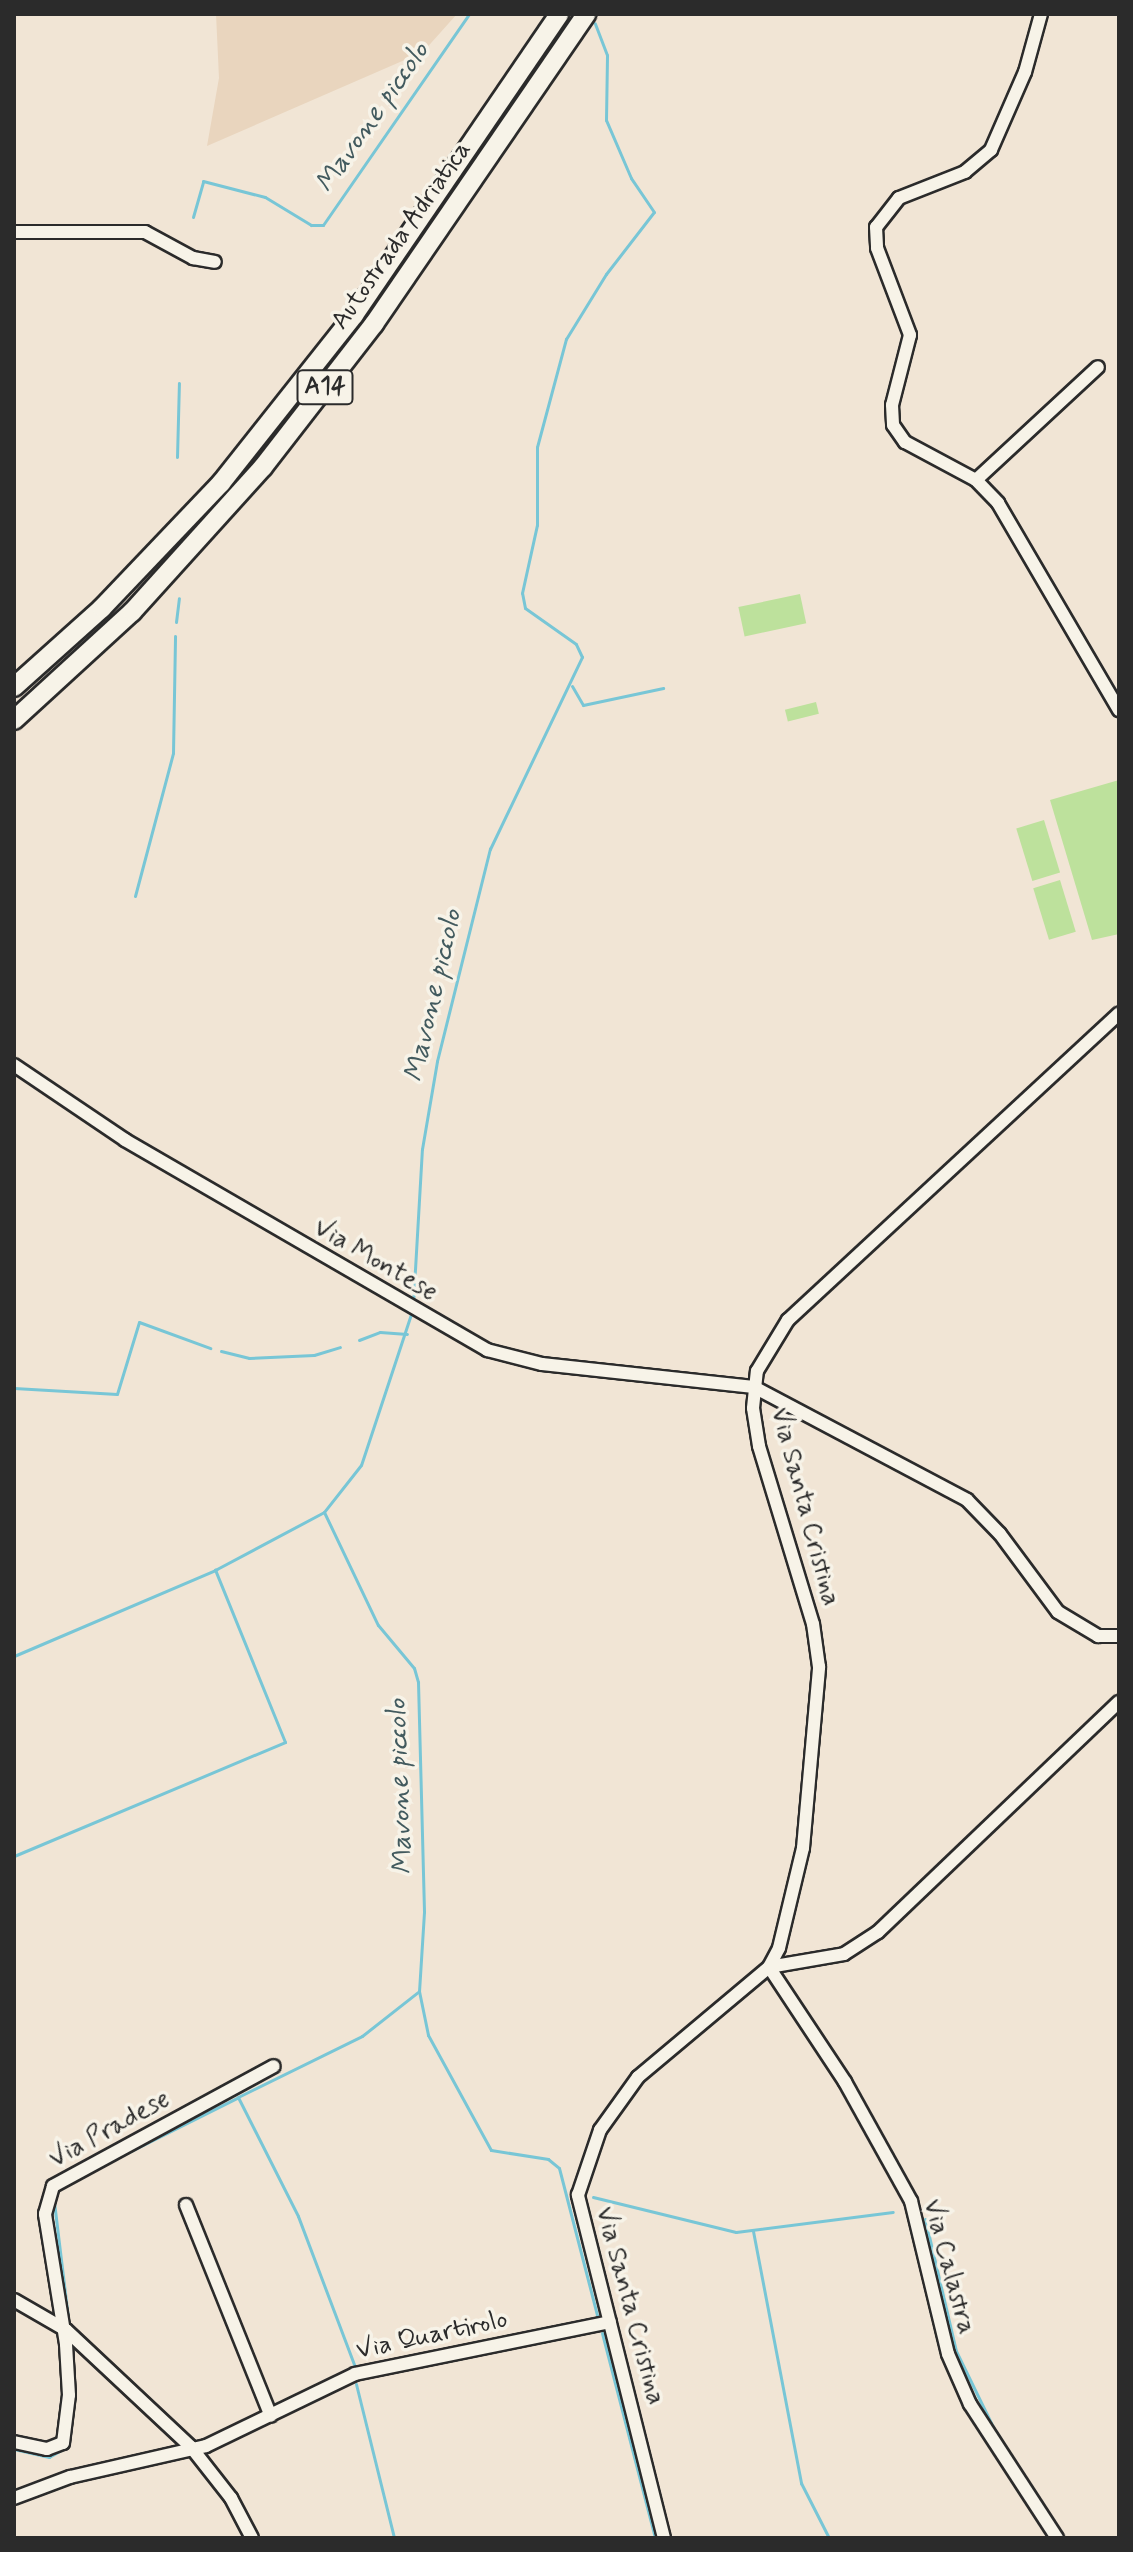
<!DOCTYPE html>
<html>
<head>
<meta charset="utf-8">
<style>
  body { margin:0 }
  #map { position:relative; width:1133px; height:2552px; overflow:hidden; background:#f1e5d5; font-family:Mynerve,sans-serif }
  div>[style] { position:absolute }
  .built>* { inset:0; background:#e9d5be }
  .green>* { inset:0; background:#bde19c; transform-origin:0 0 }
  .stream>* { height:3px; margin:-1.5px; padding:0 1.5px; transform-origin:1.5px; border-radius:1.5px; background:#78c6d6 }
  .roads { filter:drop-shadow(2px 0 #2b2b2b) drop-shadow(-2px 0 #2b2b2b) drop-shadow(0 2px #2b2b2b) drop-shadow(0 -2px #2b2b2b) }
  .minor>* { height:12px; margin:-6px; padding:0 6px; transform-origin:6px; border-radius:6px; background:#f7f3e8 }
  .highway>* { height:18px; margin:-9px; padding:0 9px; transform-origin:9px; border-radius:9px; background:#f7f3e8 }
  span { translate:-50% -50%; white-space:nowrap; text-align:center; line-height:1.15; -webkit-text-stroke:7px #f7f3e8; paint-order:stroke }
  .shield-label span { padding:2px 6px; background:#f7f3e8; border:2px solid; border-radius:6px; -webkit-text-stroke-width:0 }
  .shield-label { font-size:24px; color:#2b2b2b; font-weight:700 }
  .street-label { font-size:26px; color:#2b2b2b }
  .water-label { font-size:28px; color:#425a5e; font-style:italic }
  .frame { position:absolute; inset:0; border:16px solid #2b2b2b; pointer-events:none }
</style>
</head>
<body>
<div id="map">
  <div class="built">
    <i style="clip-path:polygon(216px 14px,457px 14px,423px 52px,207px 146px,219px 78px)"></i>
  </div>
  <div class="green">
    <i style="left:800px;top:594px;width:30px;height:63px;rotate:78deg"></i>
    <i style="left:816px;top:702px;width:12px;height:32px;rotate:76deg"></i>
    <i style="clip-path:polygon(1119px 780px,1119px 934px,1092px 940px,1050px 800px)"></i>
    <i style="left:1044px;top:820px;width:55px;height:29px;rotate:73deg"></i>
    <i style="left:1060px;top:880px;width:54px;height:28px;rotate:73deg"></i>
  </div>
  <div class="stream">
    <i style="left:193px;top:217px;width:37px;rotate:-74deg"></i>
    <i style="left:203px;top:181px;width:64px;rotate:14.5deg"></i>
    <i style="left:265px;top:197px;width:54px;rotate:31.3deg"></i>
    <i style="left:311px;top:225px;width:12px"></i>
    <i style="left:323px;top:225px;width:257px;rotate:-55.3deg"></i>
    <i style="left:177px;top:457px;width:74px;rotate:-88.5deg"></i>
    <i style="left:176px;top:622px;width:24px;rotate:-83deg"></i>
    <i style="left:572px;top:686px;width:22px;rotate:60deg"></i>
    <i style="left:583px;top:705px;width:82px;rotate:-12deg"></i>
    <i style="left:135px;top:896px;width:148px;rotate:-75.1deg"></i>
    <i style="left:173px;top:753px;width:117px;rotate:-89deg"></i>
    <i style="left:413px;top:1304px;width:155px;rotate:-86.7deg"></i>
    <i style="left:422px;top:1149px;width:89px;rotate:-80.3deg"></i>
    <i style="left:437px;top:1061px;width:219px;rotate:-76deg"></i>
    <i style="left:490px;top:849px;width:213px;rotate:-64.4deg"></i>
    <i style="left:582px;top:657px;width:14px;rotate:-115deg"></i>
    <i style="left:576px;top:644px;width:62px;rotate:-144.8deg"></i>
    <i style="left:525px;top:608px;width:15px;rotate:-101deg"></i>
    <i style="left:522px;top:593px;width:70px;rotate:-77.6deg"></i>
    <i style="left:537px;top:525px;width:78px;rotate:-90deg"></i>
    <i style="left:537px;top:447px;width:112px;rotate:-75deg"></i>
    <i style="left:566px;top:339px;width:76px;rotate:-58.4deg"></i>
    <i style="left:606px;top:274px;width:78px;rotate:-52.3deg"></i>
    <i style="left:654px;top:212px;width:41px;rotate:-124.1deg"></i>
    <i style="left:631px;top:178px;width:63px;rotate:-113.3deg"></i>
    <i style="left:606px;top:120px;width:65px;rotate:-89.1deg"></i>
    <i style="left:607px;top:55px;width:34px;rotate:-111deg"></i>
    <i style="left:412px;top:1311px;width:162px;rotate:108.3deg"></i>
    <i style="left:361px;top:1465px;width:60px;rotate:128.2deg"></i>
    <i style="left:324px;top:1512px;width:125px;rotate:64.5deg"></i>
    <i style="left:378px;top:1625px;width:56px;rotate:50.1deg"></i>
    <i style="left:414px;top:1668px;width:15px;rotate:74deg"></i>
    <i style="left:418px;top:1682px;width:230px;rotate:88.5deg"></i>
    <i style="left:424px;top:1912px;width:79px;rotate:93.6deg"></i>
    <i style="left:419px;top:1991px;width:45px;rotate:78.4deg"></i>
    <i style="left:428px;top:2035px;width:131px;rotate:61.3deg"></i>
    <i style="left:491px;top:2150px;width:58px;rotate:9deg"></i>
    <i style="left:548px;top:2159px;width:14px;rotate:39deg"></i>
    <i style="left:559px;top:2168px;width:156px;rotate:75.5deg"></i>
    <i style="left:359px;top:1340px;width:22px;rotate:-21deg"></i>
    <i style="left:380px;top:1332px;width:27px;rotate:4deg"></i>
    <i style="left:221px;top:1351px;width:29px;rotate:14deg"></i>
    <i style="left:249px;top:1358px;width:65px;rotate:-2.6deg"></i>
    <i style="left:314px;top:1355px;width:27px;rotate:-17deg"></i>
    <i style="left:14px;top:1388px;width:103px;rotate:3.3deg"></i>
    <i style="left:117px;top:1394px;width:75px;rotate:-73deg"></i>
    <i style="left:139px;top:1322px;width:76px;rotate:20.1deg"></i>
    <i style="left:14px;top:1656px;width:220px;rotate:-23.1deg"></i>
    <i style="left:14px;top:1856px;width:294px;rotate:-22.8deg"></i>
    <i style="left:285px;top:1742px;width:186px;rotate:-112.1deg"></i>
    <i style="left:215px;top:1570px;width:123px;rotate:-28deg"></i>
    <i style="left:119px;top:2157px;width:132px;rotate:-26.6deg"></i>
    <i style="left:593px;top:2197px;width:147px;rotate:13.8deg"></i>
    <i style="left:736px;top:2232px;width:158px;rotate:-7.3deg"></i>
    <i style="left:54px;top:2202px;width:116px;rotate:83.1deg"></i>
    <i style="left:925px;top:2219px;width:136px;rotate:76.8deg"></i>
    <i style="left:956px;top:2351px;width:85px;rotate:64deg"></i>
    <i style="left:993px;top:2427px;width:131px;rotate:57.8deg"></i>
    <i style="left:753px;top:2231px;width:257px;rotate:79.2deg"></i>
    <i style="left:801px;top:2483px;width:62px;rotate:63deg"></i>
    <i style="left:602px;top:2333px;width:212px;rotate:75.5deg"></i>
    <i style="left:355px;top:2367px;width:161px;rotate:-110.7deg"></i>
    <i style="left:298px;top:2216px;width:133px;rotate:-116.8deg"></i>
    <i style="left:238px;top:2097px;width:138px;rotate:-26.2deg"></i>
    <i style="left:362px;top:2036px;width:71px;rotate:-38.2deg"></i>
    <i style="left:356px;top:2384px;width:159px;rotate:76.1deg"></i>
    <i style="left:14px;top:2449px;width:36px;rotate:13deg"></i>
    <i style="left:49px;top:2457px;width:20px;rotate:-30deg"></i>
  </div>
  <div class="roads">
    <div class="minor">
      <i style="left:1041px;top:14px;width:60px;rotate:105.4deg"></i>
      <i style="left:1025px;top:72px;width:85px;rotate:113.6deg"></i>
      <i style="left:991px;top:150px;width:34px;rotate:140deg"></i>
      <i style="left:965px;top:172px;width:71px;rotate:158.5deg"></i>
      <i style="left:899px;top:198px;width:37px;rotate:128deg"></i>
      <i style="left:876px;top:227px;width:21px;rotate:87deg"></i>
      <i style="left:877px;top:248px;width:93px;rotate:69.2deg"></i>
      <i style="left:910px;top:335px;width:72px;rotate:104.4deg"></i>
      <i style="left:892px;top:405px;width:20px;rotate:87deg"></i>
      <i style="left:893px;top:425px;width:21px;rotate:55deg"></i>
      <i style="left:905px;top:442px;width:81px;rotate:28.2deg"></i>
      <i style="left:976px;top:480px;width:32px;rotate:46deg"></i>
      <i style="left:998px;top:503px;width:240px;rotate:59.7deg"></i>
      <i style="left:14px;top:232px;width:131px"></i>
      <i style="left:145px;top:232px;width:55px;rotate:28.4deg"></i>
      <i style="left:193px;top:258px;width:22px;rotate:10deg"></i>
      <i style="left:976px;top:480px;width:166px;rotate:-42.8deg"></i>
      <i style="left:14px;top:1065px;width:134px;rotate:34deg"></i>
      <i style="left:125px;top:1140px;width:419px;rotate:30.1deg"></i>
      <i style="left:487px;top:1350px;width:57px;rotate:14.3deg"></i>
      <i style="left:542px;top:1364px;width:213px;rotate:6.2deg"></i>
      <i style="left:754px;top:1387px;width:241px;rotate:27.9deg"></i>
      <i style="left:967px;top:1500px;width:47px;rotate:45.9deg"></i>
      <i style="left:1000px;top:1534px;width:97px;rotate:53.4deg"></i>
      <i style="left:1058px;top:1612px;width:47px;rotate:31deg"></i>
      <i style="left:1098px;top:1636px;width:21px"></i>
      <i style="left:769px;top:1967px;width:138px;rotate:56.5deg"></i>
      <i style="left:845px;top:2082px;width:136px;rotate:61deg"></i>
      <i style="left:911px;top:2201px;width:157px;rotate:76.4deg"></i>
      <i style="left:948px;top:2354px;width:55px;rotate:66.3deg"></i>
      <i style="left:970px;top:2404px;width:160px;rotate:57deg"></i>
      <i style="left:769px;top:1967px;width:76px;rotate:-9.8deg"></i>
      <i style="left:844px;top:1954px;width:40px;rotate:-32.9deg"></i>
      <i style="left:878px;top:1932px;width:333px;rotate:-43.7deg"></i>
      <i style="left:186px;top:2205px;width:227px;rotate:68.1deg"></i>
      <i style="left:14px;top:2300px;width:60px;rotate:30deg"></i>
      <i style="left:66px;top:2330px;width:171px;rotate:43.1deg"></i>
      <i style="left:191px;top:2447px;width:65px;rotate:51.9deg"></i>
      <i style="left:231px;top:2498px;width:45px;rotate:62.3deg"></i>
      <i style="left:14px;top:2442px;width:34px;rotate:12deg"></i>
      <i style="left:47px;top:2449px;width:17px;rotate:-21deg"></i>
      <i style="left:63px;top:2443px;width:48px;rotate:-82.9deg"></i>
      <i style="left:69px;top:2395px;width:51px;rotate:-93.4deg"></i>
      <i style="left:66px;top:2344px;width:132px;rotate:-99.2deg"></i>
      <i style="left:45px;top:2214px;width:29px;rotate:-74deg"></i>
      <i style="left:53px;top:2186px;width:251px;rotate:-28.5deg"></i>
      <i style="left:14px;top:2498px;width:60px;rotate:-20.6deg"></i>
      <i style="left:70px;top:2477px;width:139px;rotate:-12.8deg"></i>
      <i style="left:206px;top:2446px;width:165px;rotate:-25.8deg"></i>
      <i style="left:355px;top:2374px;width:260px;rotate:-11.5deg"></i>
      <i style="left:664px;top:2538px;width:354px;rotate:-104.1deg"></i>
      <i style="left:578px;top:2195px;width:69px;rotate:-71.3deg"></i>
      <i style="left:600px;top:2130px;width:65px;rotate:-54.4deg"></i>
      <i style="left:638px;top:2077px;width:171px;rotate:-40deg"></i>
      <i style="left:769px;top:1967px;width:21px;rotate:-62deg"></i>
      <i style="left:779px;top:1948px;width:103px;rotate:-76.5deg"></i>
      <i style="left:803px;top:1848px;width:182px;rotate:-84.9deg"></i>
      <i style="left:819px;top:1667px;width:43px;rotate:-97.9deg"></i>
      <i style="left:813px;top:1624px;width:186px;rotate:-106.9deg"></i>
      <i style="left:759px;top:1446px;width:38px;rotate:-99deg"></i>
      <i style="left:753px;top:1408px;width:37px;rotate:-84deg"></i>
      <i style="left:757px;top:1371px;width:60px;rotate:-58.7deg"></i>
      <i style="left:788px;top:1320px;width:451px;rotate:-42.8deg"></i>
    </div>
    <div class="highway">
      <i style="left:14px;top:687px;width:118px;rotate:-41.9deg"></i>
      <i style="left:102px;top:608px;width:173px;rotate:-46.4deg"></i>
      <i style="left:221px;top:483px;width:214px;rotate:-51.6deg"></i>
      <i style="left:354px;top:315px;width:364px;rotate:-55.7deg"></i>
      <i style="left:14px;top:720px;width:160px;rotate:-42.5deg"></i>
      <i style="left:132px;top:612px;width:195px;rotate:-47.9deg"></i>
      <i style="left:263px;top:467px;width:181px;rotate:-52.2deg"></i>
      <i style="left:374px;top:324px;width:376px;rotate:-55.6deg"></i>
    </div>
  </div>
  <div class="shield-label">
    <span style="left:325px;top:387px">A14</span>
  </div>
  <div class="street-label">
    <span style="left:402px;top:236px;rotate:-55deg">Autostrada Adriatica</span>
    <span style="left:375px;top:1261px;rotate:30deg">Via Montese</span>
    <span style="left:804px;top:1507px;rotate:75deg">Via Santa Cristina</span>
    <span style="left:110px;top:2130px;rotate:-29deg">Via Pradese</span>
    <span style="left:948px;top:2267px;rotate:75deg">Via Calastra</span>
    <span style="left:629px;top:2306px;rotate:75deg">Via Santa Cristina</span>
    <span style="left:432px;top:2336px;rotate:-12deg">Via Quartirolo</span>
  </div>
  <div class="water-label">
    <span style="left:373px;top:118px;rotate:-55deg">Mavone piccolo</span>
    <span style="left:434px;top:996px;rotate:-77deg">Mavone piccolo</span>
    <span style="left:401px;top:1787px;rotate:-92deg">Mavone piccolo</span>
  </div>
  <div class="frame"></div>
</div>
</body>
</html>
